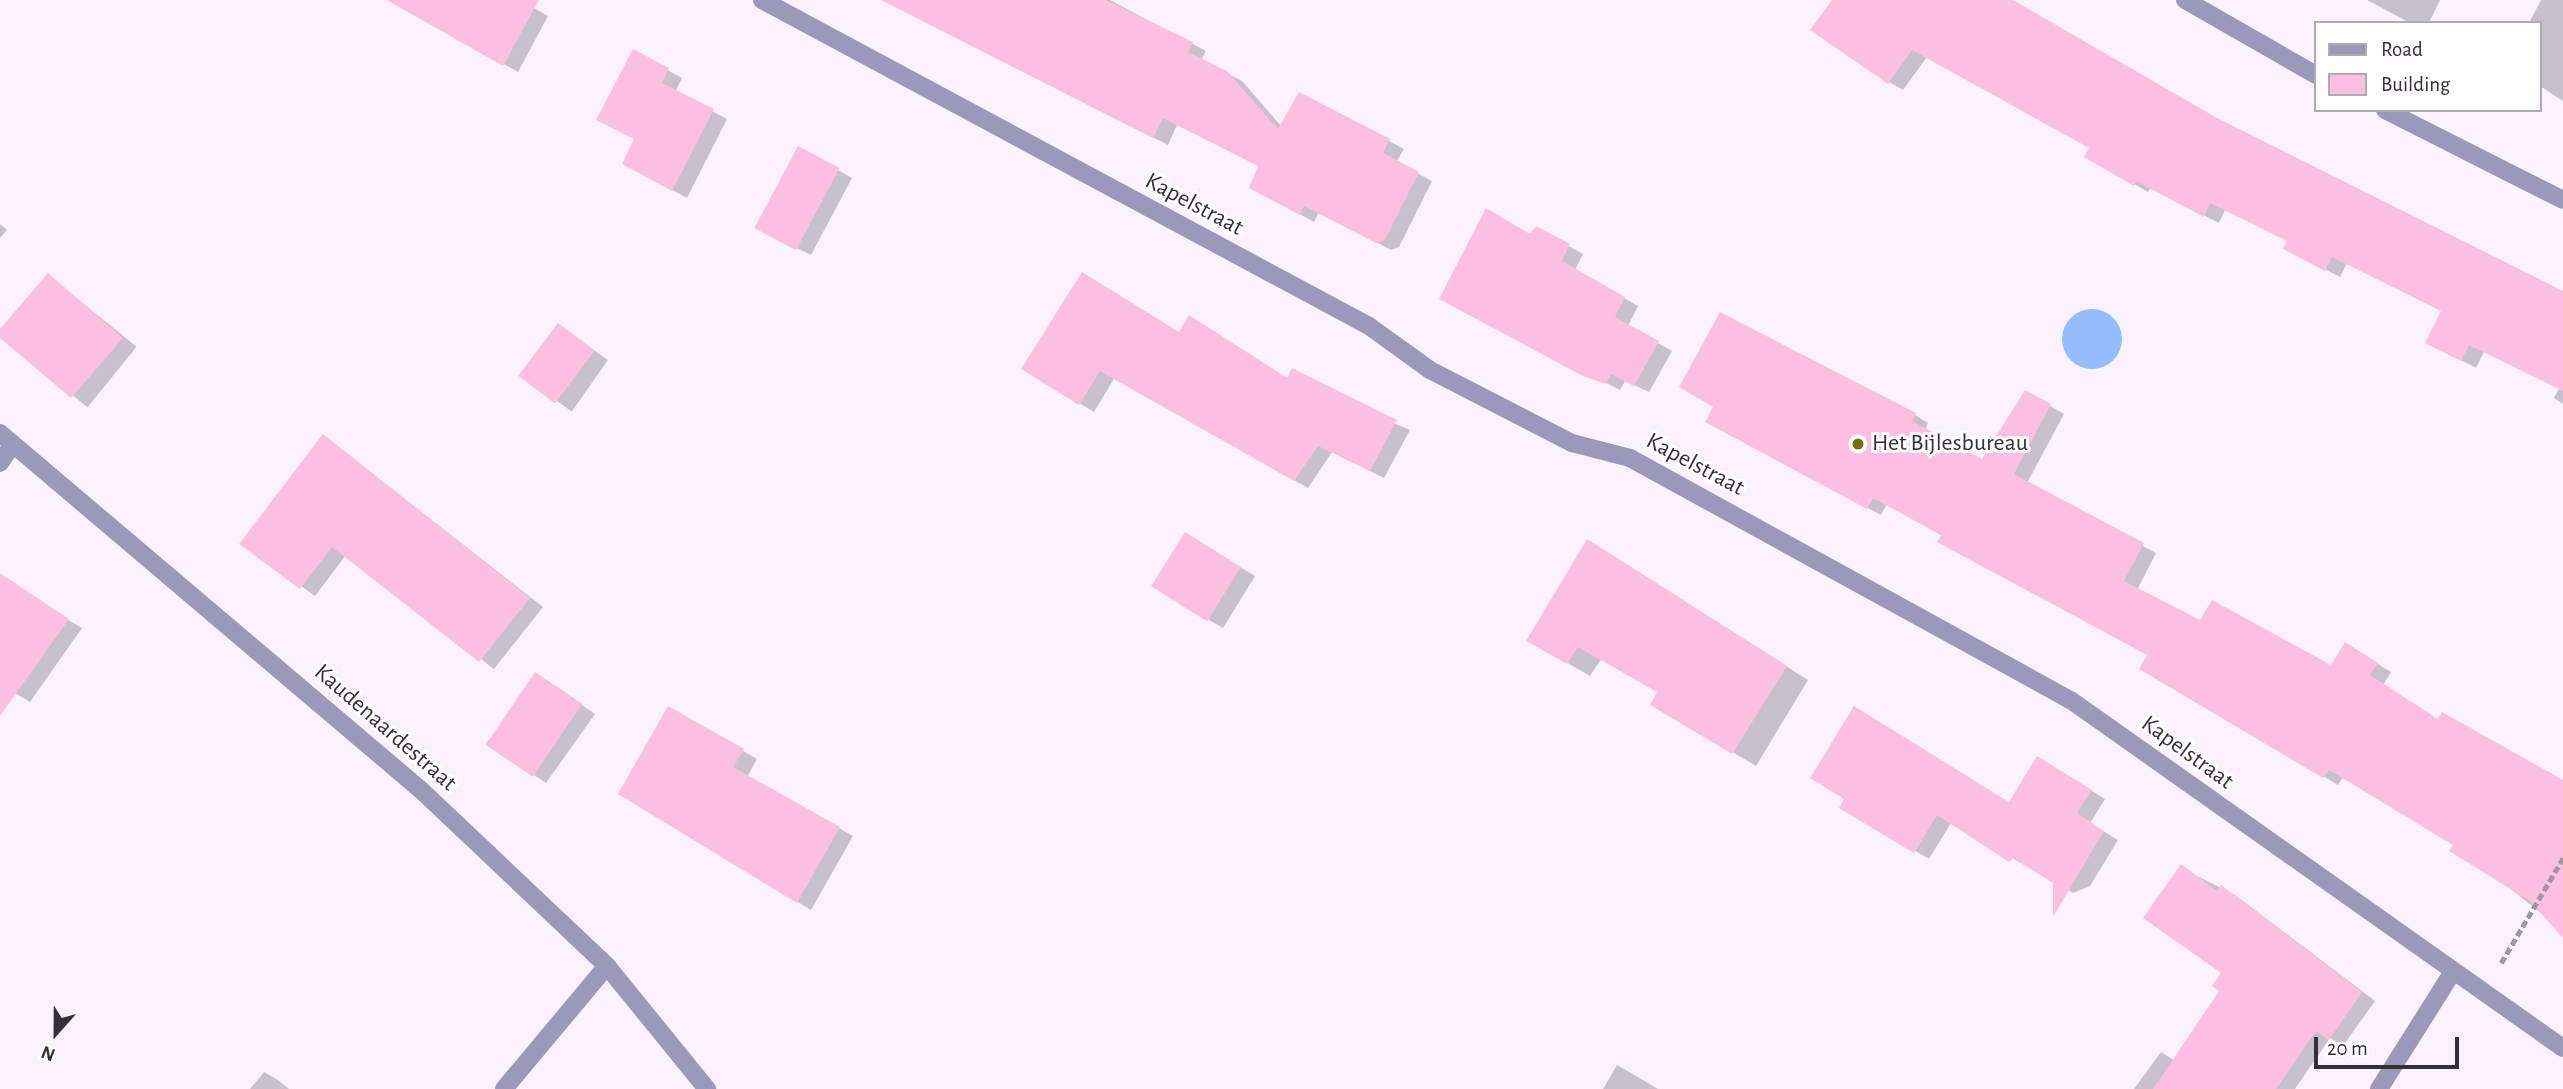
<!DOCTYPE html>
<html>
<head>
<meta charset="utf-8">
<style>
  body { margin:0 }
  #map { position:relative; width:2563px; height:1089px; overflow:hidden; background:#fbf1ff; font-family:"Alegreya Sans",sans-serif }
  div>[style] { position:absolute }
  .water>* { inset:0; background:#95beff }
  .round { border-radius:50% }
  .shadow>* { inset:0; background:#0003; transform-origin:0 0 }
  .building>* { inset:0; background:#fdbfe1; transform-origin:0 0 }
  .path>* { height:4.5px; margin-top:-2.25px; transform-origin:0; background:repeating-linear-gradient(90deg,#9f97a2 0 7px,transparent 0 10.5px) }
  .street>* { height:18px; margin:-9px; padding:0 9px; transform-origin:9px; border-radius:9px; background:#9b99b9 }
  .dots>* { width:19px; height:19px; translate:-50% -50%; box-sizing:border-box; border:4px solid #fff; border-radius:50% }
  span { translate:-50% -50%; white-space:nowrap; text-align:center; line-height:1.15; -webkit-text-stroke:6px #fff; paint-order:stroke }
  .street-label { font-size:24px; color:#352f37 }
  .poi-label { font-size:24px; color:#352f37 }
  .left { translate:0 -50%; text-align:left }
  .legend { position:absolute; left:2314px; top:21px; width:228px; height:91px; box-sizing:border-box; background:#fff; border:2px solid #aeacaf; margin:0; padding:9px 12px; list-style:none; font-size:21px; color:#352f37 }
  .legend li { display:flex; align-items:center; gap:14px; height:35px }
  .legend b { width:35px; border:2px solid #aeacaf }
  .north { position:absolute; left:21px; top:998px; width:70px; height:70px; -webkit-text-stroke:5px #fff; paint-order:stroke; rotate:201deg; font-size:19px; font-weight:700; line-height:28px; text-align:center; color:#352f37 }
  .north::after { content:''; display:block; margin:auto; width:24px; height:32px; background:#352f37; clip-path:polygon(50% 0,100% 100%,50% 72%,0 100%) }
  .scale { position:absolute; left:2314px; top:1037px; width:145px; height:32px; box-sizing:border-box; border:4px solid #352f37; border-top:0; padding-left:9px; font-size:21px; line-height:24px; white-space:nowrap; color:#352f37; -webkit-text-stroke:5px #fff; paint-order:stroke }
</style>
</head>
<body>
<div id="map">
  <div class="water">
    <i class="round" style="left:2062px;top:309px;width:60px;height:60px"></i>
  </div>
  <div class="shadow">
    <i style="clip-path:polygon(428px 0,520px 0,548px 16px,518px 72px,419px 16px)"></i>
    <i style="clip-path:polygon(929px 0,1110px 0,1206px 51px,1201px 60px,1242px 81px,1282px 127px,1300px 94px,1404px 149px,1396px 162px,1432px 181px,1399px 247px,1391px 250px,1319px 212px,1314px 222px,1265px 195px,1260px 166px,1177px 125px,1168px 145px,935px 27px)"></i>
    <i style="clip-path:polygon(1834px 0,2005px 0,2216px 119px,2563px 295px,2563px 404px,2554px 398px,2559px 388px,2484px 352px,2476px 368px,2442px 350px,2443px 312px,2347px 263px,2340px 277px,2299px 256px,2289px 241px,2225px 210px,2219px 223px,2151px 188px,2148px 192px,2086px 156px,2091px 147px,1927px 57px,1903px 90px,1889px 82px)"></i>
    <i style="clip-path:polygon(2367px 0,2440px 0,2429px 23px,2410px 23px)"></i>
    <i style="clip-path:polygon(2541px 0,2563px 0,2563px 101px,2540px 86px,2540px 23px,2529px 23px)"></i>
    <i style="clip-path:polygon(634px 52px,682px 78px,675px 92px,727px 119px,687px 198px,638px 171px)"></i>
    <i style="clip-path:polygon(799px 148px,852px 178px,811px 255px,773px 237px)"></i>
    <i style="clip-path:polygon(0 224px,7px 230px,0 238px)"></i>
    <i style="clip-path:polygon(1536px 228px,1583px 254px,1575px 270px,1638px 306px,1628px 326px,1672px 351px,1649px 392px,1625px 381px,1620px 390px,1455px 306px)"></i>
    <i style="left:48px;top:275px;width:114px;height:78px;rotate:39deg"></i>
    <i style="left:558px;top:325px;width:61px;height:63px;rotate:35deg"></i>
    <i style="clip-path:polygon(1180px 334px,1410px 430px,1384px 478px,1332px 452px,1308px 488px,1115px 377px,1094px 412px,1023px 369px)"></i>
    <i style="clip-path:polygon(2026px 392px,2064px 414px,2027px 483px,2156px 553px,2137px 590px,2201px 623px,2332px 667px,2360px 653px,2391px 672px,2383px 685px,2439px 720px,2443px 714px,2563px 781px,2563px 931px,2455px 844px,2343px 777px,2338px 785px,2141px 669px,2149px 655px,1887px 504px,1881px 515px,1721px 430px,1915px 415px,1928px 423px,1925px 430px,1982px 461px)"></i>
    <i style="clip-path:polygon(324px 436px,543px 607px,494px 669px,346px 555px,315px 596px,242px 543px)"></i>
    <i style="clip-path:polygon(1200px 543px,1255px 576px,1223px 628px,1209px 620px)"></i>
    <i style="clip-path:polygon(1610px 554px,1808px 680px,1756px 766px,1652px 704px,1660px 692px,1602px 658px,1590px 676px,1528px 640px)"></i>
    <i style="clip-path:polygon(0 581px,82px 628px,30px 702px,0 684px)"></i>
    <i style="clip-path:polygon(549px 682px,595px 714px,546px 783px,486px 743px)"></i>
    <i style="clip-path:polygon(669px 709px,757px 759px,747px 777px,853px 836px,811px 910px,620px 794px)"></i>
    <i style="clip-path:polygon(2052px 766px,2105px 799px,2090px 823px,2118px 840px,2090px 886px,2073px 893px,1951px 823px,1929px 859px,1842px 807px,2009px 804px)"></i>
    <i style="clip-path:polygon(2195px 875px,2235px 895px,2375px 1001px,2343px 1046px,2330px 1038px,2295px 1089px,2134px 1089px,2161px 1052px,2174px 1060px,2221px 990px,2223px 973px)"></i>
    <i style="clip-path:polygon(1617px 1065px,1631px 1073px,1658px 1089px,1603px 1089px)"></i>
    <i style="clip-path:polygon(264px 1072px,278px 1080px,289px 1089px,250px 1089px)"></i>
  </div>
  <div class="building">
    <i style="clip-path:polygon(387px 0,539px 0,503px 66px)"></i>
    <i style="clip-path:polygon(881px 0,1106px 0,1193px 42px,1188px 52px,1227px 71px,1278px 129px,1299px 92px,1390px 139px,1383px 153px,1419px 172px,1385px 240px,1376px 243px,1304px 206px,1300px 215px,1249px 188px,1258px 166px,1163px 118px,1153px 138px)"></i>
    <i style="clip-path:polygon(1832px 0,2013px 0,2217px 118px,2563px 291px,2563px 391px,2469px 345px,2461px 361px,2425px 343px,2441px 311px,2332px 257px,2325px 271px,2283px 249px,2287px 241px,2210px 203px,2204px 217px,2136px 181px,2134px 186px,2084px 157px,2089px 148px,1912px 50px,1888px 84px,1810px 30px)"></i>
    <i style="clip-path:polygon(633px 49px,669px 68px,662px 83px,714px 109px,672px 191px,622px 164px,634px 139px,596px 120px)"></i>
    <i style="left:798px;top:146px;width:47px;height:93px;rotate:28deg"></i>
    <i style="clip-path:polygon(1486px 208px,1530px 234px,1536px 226px,1570px 244px,1562px 261px,1625px 297px,1615px 317px,1659px 341px,1634px 386px,1611px 374px,1606px 384px,1583px 376px,1439px 299px)"></i>
    <i style="clip-path:polygon(1082px 272px,1179px 332px,1189px 315px,1287px 378px,1292px 368px,1397px 420px,1370px 471px,1318px 446px,1294px 481px,1100px 371px,1079px 405px,1021px 369px)"></i>
    <i style="clip-path:polygon(48px 273px,123px 338px,71px 398px,0 338px,0 329px)"></i>
    <i style="clip-path:polygon(1720px 312px,1916px 413px,1912px 421px,1982px 459px,2025px 390px,2051px 404px,2014px 474px,2144px 543px,2124px 581px,2200px 620px,2212px 600px,2331px 665px,2345px 642px,2378px 663px,2370px 675px,2438px 719px,2442px 712px,2563px 780px,2563px 938px,2530px 901px,2449px 851px,2453px 845px,2329px 770px,2323px 778px,2139px 669px,2147px 655px,1937px 542px,1941px 535px,1873px 498px,1867px 509px,1705px 422px,1713px 407px,1679px 387px)"></i>
    <i style="left:558px;top:323px;width:46px;height:66px;rotate:37deg"></i>
    <i style="clip-path:polygon(323px 434px,530px 598px,479px 662px,332px 547px,300px 589px,239px 544px)"></i>
    <i style="left:1185px;top:532px;width:66px;height:64px;rotate:32deg"></i>
    <i style="clip-path:polygon(1587px 539px,1787px 666px,1732px 754px,1650px 705px,1657px 692px,1578px 647px,1567px 664px,1526px 641px)"></i>
    <i style="clip-path:polygon(0 573px,69px 619px,0 716px)"></i>
    <i style="left:535px;top:672px;width:57px;height:88px;rotate:34deg"></i>
    <i style="clip-path:polygon(668px 706px,744px 749px,733px 767px,840px 827px,797px 903px,618px 794px)"></i>
    <i style="clip-path:polygon(1854px 706px,2009px 802px,2037px 756px,2092px 790px,2077px 813px,2104px 831px,2053px 917px,2053px 883px,2013px 858px,2009px 862px,1937px 815px,1914px 853px,1839px 808px,1844px 799px,1810px 778px)"></i>
    <i style="clip-path:polygon(2181px 864px,2217px 891px,2221px 885px,2362px 992px,2329px 1040px,2316px 1031px,2276px 1089px,2153px 1089px,2219px 991px,2212px 986px,2221px 973px,2143px 918px)"></i>
  </div>
  <div class="path">
    <i style="left:2501px;top:963px;width:122px;rotate:-59.4deg"></i>
  </div>
  <div class="street">
    <i style="left:762px;top:0;width:689px;rotate:28.24deg"></i>
    <i style="left:1369px;top:326px;width:75px;rotate:35.8deg"></i>
    <i style="left:1430px;top:370px;width:160px;rotate:27.2deg"></i>
    <i style="left:1572px;top:443px;width:60px;rotate:14.5deg"></i>
    <i style="left:1630px;top:458px;width:504px;rotate:28.8deg"></i>
    <i style="left:2072px;top:701px;width:601px;rotate:35.25deg"></i>
    <i style="left:2185px;top:0;width:151px;rotate:29.8deg"></i>
    <i style="left:2385px;top:110px;width:199px;rotate:26.8deg"></i>
    <i style="left:0;top:433px;width:552px;rotate:40.3deg"></i>
    <i style="left:421px;top:790px;width:256px;rotate:43.4deg"></i>
    <i style="left:607px;top:966px;width:159px;rotate:50.9deg"></i>
    <i style="left:0;top:463px;width:23px;rotate:-56deg"></i>
    <i style="left:504px;top:1089px;width:160px;rotate:-50.1deg"></i>
    <i style="left:2379px;top:1089px;width:137px;rotate:-57.8deg"></i>
  </div>
  <div class="dots">
    <i style="left:1858px;top:444px;background:#7b6d09"></i>
  </div>
  <div class="street-label">
    <span style="left:1194px;top:205px;rotate:28deg">Kapelstraat</span>
    <span style="left:1695px;top:465px;rotate:28deg">Kapelstraat</span>
    <span style="left:385px;top:728px;rotate:41deg">Kaudenaardestraat</span>
    <span style="left:2187px;top:753px;rotate:36deg">Kapelstraat</span>
  </div>
  <div class="poi-label">
    <span class="left" style="left:1872px;top:444px">Het Bijlesbureau</span>
  </div>
  <ul class="legend">
  <li><b style="height:9px;background:#9b99b9"></b>Road</li>
  <li><b style="height:19px;background:#fdbfe1"></b>Building</li>
  </ul>
  <div class="north">N</div>
  <div class="scale">20 m</div>
</div>
</body>
</html>
